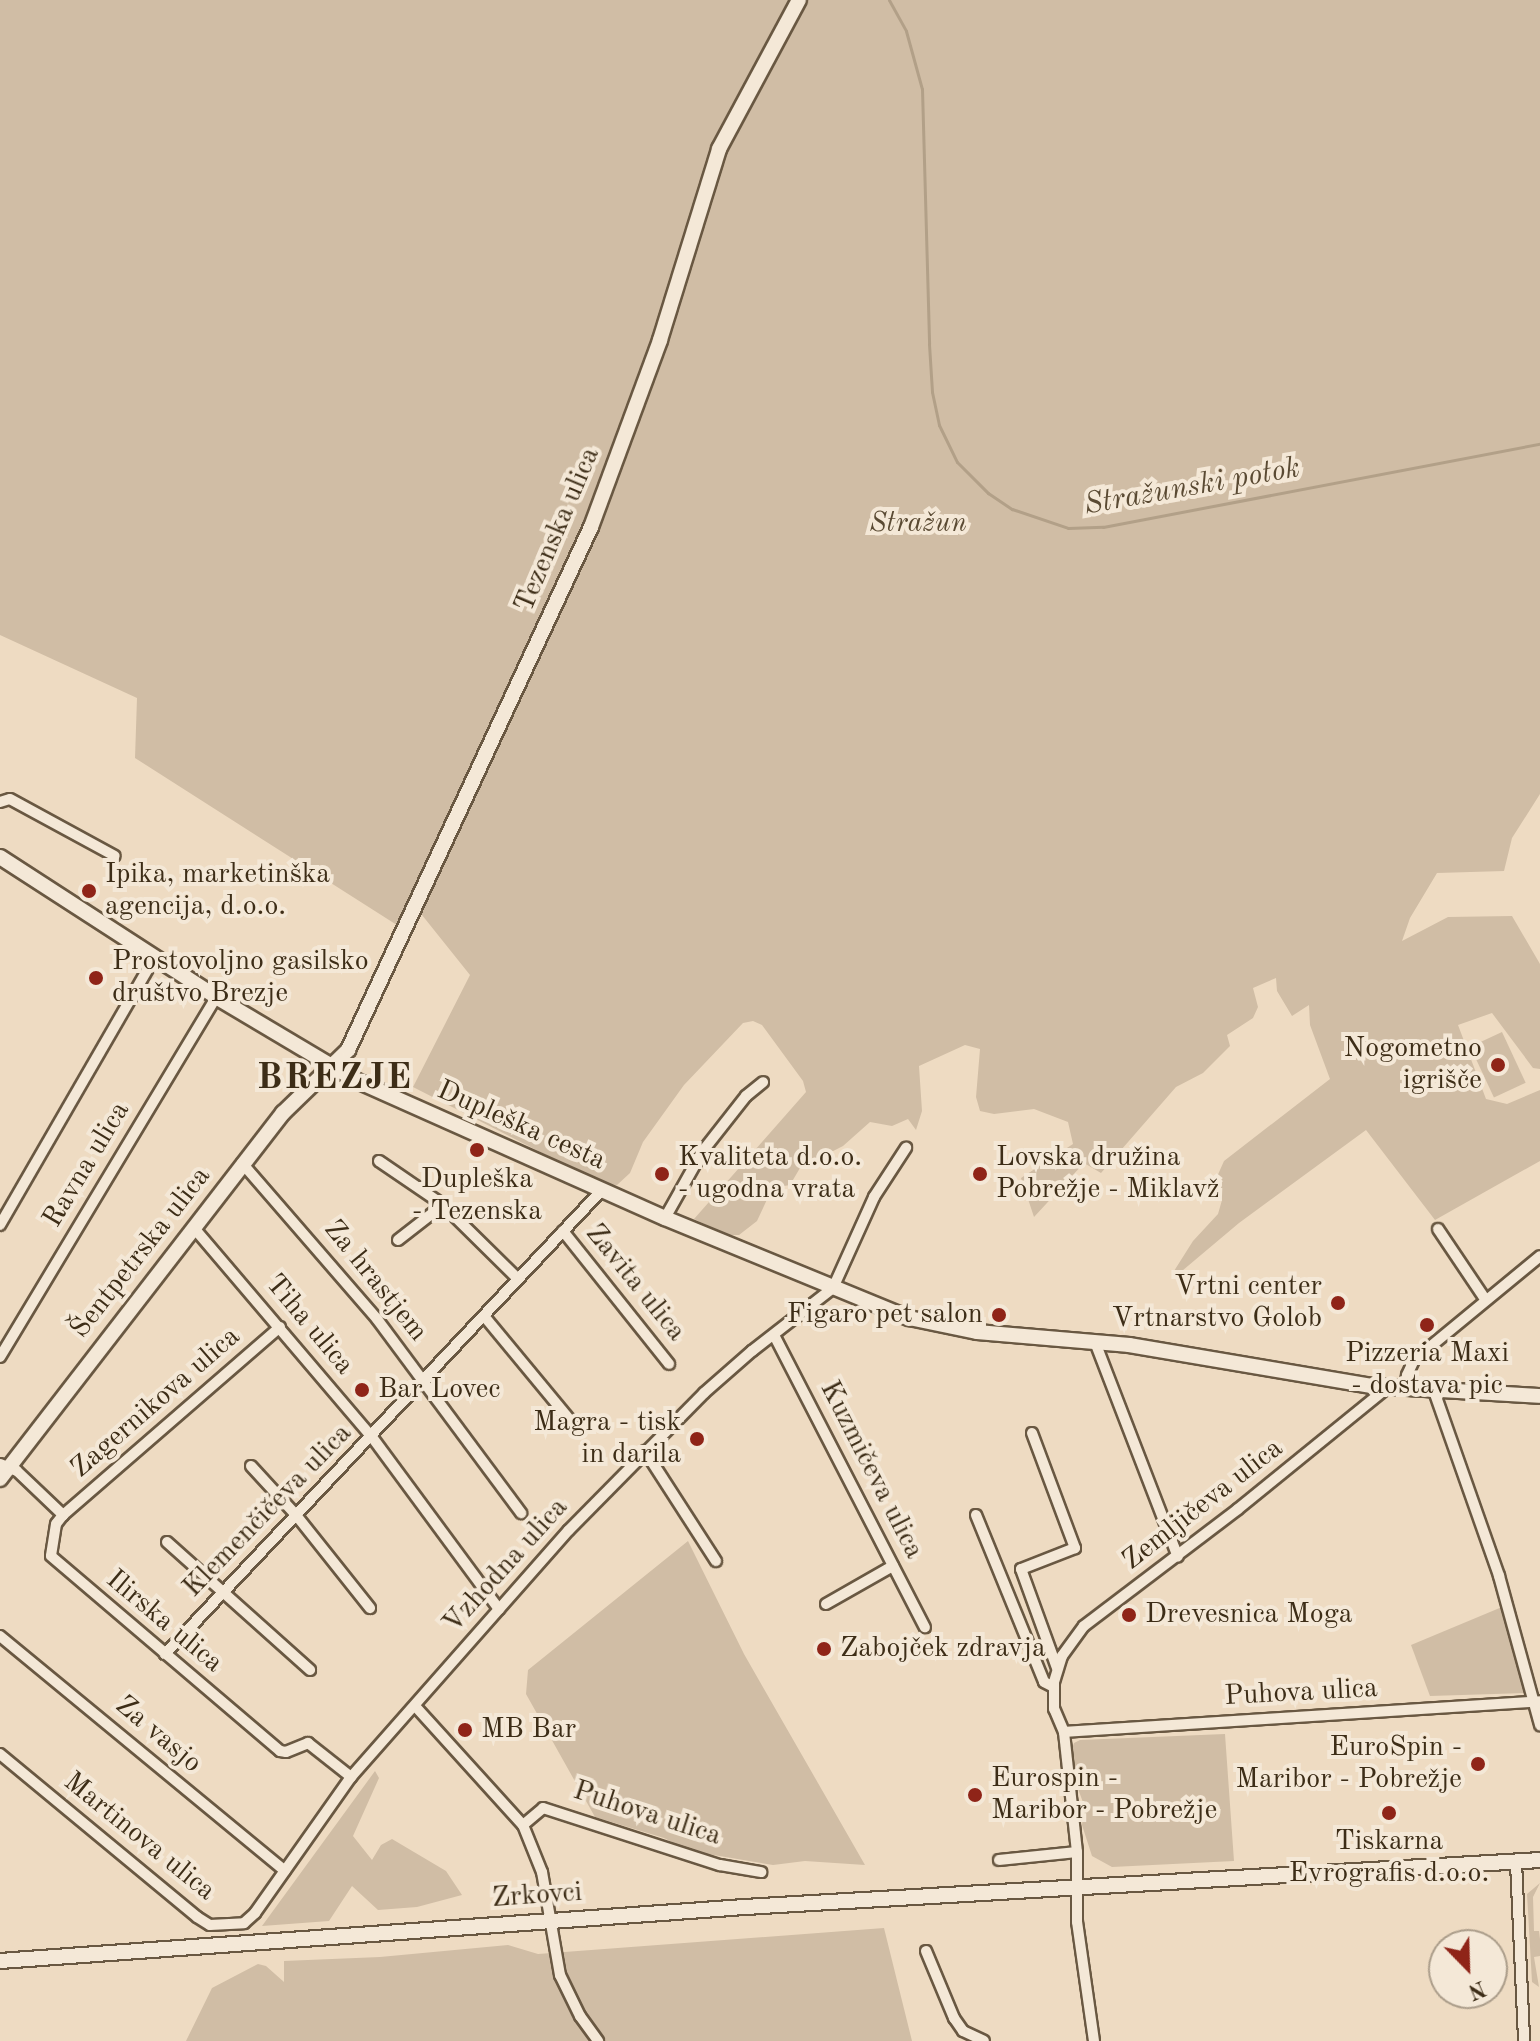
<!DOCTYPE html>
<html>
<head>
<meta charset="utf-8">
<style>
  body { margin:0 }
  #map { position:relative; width:1540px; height:2041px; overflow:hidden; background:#eedbc2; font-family:"Old Standard TT",serif }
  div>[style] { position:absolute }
  .green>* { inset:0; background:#d0bda5; transform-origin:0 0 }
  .stream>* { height:3px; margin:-1.5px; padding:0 1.5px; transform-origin:1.5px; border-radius:1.5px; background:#b2a088 }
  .roads { filter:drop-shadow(2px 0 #695842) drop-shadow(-2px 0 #695842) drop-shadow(0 2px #695842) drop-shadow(0 -2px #695842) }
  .street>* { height:10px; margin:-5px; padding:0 5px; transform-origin:5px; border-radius:5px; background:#f4e8d7 }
  .secondary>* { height:14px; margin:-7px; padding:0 7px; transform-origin:7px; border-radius:7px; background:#f4e8d7 }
  .dots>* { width:22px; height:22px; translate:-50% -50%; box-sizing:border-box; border:4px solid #f4e8d7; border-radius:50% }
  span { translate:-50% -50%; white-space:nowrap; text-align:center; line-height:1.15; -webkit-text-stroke:8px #f4e8d7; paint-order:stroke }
  .park-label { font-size:28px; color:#5a4a33; font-style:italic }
  .street-label { font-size:28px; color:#3d2d17 }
  .poi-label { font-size:28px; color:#3d2d17 }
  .left { translate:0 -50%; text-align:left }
  .right { translate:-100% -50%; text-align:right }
  .water-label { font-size:30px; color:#5a4a33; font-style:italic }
  .district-label { font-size:36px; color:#3d2d17; font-weight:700; letter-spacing:2px }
  .north { position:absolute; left:1428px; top:1929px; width:80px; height:80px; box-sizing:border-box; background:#f4e8d7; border:2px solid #ab9d8a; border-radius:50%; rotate:157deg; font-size:22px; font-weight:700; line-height:32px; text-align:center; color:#3d2d17 }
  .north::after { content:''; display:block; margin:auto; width:28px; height:36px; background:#8f2418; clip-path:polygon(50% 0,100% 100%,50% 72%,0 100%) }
</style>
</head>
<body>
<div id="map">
  <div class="green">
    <i style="clip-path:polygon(0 0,1540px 0,1540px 794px,1512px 838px,1504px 871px,1437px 873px,1410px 918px,1402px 941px,1448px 917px,1512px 916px,1540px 964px,1540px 1069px,1533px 1068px,1492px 1013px,1458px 1025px,1486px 1099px,1507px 1104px,1540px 1090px,1540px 1161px,1435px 1220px,1366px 1130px,1239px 1223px,1176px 1276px,1174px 1271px,1193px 1241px,1218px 1214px,1222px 1200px,1216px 1179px,1224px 1161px,1330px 1079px,1310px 1025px,1309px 1005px,1292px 1016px,1277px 991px,1276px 978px,1253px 988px,1258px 1007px,1253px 1018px,1227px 1035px,1230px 1046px,1203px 1073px,1176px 1087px,1101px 1173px,1084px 1163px,1034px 1217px,1021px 1178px,1073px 1144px,1068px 1122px,1034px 1109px,994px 1114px,980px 1111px,976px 1097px,980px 1049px,965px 1045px,919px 1066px,922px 1111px,916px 1130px,908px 1119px,892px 1126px,870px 1122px,843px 1146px,800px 1168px,790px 1185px,778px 1187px,770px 1193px,757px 1221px,739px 1235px,727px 1235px,694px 1219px,806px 1092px,803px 1081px,762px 1025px,753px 1021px,743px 1023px,684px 1085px,643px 1142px,630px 1173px,617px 1185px,603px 1184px,413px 1087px,470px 975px,414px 905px,400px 927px,135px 758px,137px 698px,0 635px)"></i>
    <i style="left:1502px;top:1032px;width:56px;height:35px;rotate:65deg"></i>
    <i style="clip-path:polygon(688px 1541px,744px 1654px,865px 1865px,805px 1861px,773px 1865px,690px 1851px,664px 1838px,595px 1817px,526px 1694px,528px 1670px)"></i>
    <i style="clip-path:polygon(1502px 1607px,1526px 1693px,1430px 1696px,1411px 1645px)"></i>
    <i style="clip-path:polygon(1225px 1734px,1234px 1861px,1112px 1867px,1092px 1856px,1082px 1825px,1084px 1805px,1074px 1778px,1071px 1752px,1074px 1743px,1080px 1740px)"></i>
    <i style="clip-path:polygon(375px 1771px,379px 1778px,353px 1836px,372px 1860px,381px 1845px,392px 1839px,446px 1871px,462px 1895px,417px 1907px,378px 1910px,352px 1886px,329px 1921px,262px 1926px)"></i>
    <i style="clip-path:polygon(1540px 1883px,1533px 1897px,1534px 1931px,1539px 1931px,1540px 1939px,1540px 1956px,1534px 1957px,1539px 1987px,1532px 1982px,1527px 1894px)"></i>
    <i style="clip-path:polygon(884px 1928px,912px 2041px,186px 2041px,212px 1988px,258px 1964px,266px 1966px,284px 1982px,284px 1961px,380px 1957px,508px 1945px,538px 1954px)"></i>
  </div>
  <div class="stream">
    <i style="left:889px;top:0;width:35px;rotate:61deg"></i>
    <i style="left:906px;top:31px;width:60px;rotate:74.6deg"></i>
    <i style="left:922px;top:89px;width:255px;rotate:88.4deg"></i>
    <i style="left:929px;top:344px;width:48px;rotate:86.4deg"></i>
    <i style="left:932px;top:392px;width:34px;rotate:78deg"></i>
    <i style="left:939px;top:425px;width:41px;rotate:64.1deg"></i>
    <i style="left:957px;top:462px;width:44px;rotate:45deg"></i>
    <i style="left:988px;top:493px;width:29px;rotate:34deg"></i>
    <i style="left:1012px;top:509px;width:59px;rotate:18.7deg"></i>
    <i style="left:1068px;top:528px;width:35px;rotate:-2deg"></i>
    <i style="left:1103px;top:527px;width:445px;rotate:-10.8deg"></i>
  </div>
  <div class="roads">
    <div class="street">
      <i style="left:0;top:802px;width:10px;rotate:-17deg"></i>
      <i style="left:10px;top:799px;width:119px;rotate:28.5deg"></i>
      <i style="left:379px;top:1161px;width:76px;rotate:34.3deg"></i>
      <i style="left:442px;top:1204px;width:107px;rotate:44.6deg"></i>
      <i style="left:242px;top:1163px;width:206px;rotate:49.1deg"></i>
      <i style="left:377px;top:1319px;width:242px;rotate:53.4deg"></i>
      <i style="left:665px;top:1218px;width:76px;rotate:-60.7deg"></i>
      <i style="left:702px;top:1152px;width:71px;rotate:-51.8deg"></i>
      <i style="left:746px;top:1096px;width:22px;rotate:-39deg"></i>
      <i style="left:0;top:1225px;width:310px;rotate:-60deg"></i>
      <i style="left:194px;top:1228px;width:275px;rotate:49.6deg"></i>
      <i style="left:372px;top:1437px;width:214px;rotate:53.6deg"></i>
      <i style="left:1438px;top:1229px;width:84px;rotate:56.1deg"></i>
      <i style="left:563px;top:1231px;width:170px;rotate:51.4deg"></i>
      <i style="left:398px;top:1240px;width:57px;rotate:-37.9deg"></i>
      <i style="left:484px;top:1316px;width:136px;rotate:50.4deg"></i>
      <i style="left:280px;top:1327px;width:287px;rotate:139.1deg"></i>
      <i style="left:63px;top:1515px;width:11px;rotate:128deg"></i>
      <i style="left:56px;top:1524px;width:32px;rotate:99deg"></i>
      <i style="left:51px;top:1556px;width:301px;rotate:40.4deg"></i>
      <i style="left:280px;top:1751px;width:6px;rotate:9deg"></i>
      <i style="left:286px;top:1752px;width:24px;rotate:-22deg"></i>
      <i style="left:308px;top:1743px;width:55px;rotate:38.3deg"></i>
      <i style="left:774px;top:1335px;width:329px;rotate:62.7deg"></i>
      <i style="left:1095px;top:1342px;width:230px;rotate:68.9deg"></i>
      <i style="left:0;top:1357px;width:420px;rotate:-59deg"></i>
      <i style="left:1405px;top:1389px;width:14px;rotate:-82deg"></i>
      <i style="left:1407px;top:1375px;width:17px;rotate:-65deg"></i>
      <i style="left:1414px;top:1360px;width:163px;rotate:-39.5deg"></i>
      <i style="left:1434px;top:1391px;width:196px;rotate:70.6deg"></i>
      <i style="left:1499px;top:1576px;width:155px;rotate:74.6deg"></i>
      <i style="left:1032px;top:1433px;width:123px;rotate:69.5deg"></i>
      <i style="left:1075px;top:1548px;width:58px;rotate:158.7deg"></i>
      <i style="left:1021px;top:1569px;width:105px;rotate:70deg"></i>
      <i style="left:645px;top:1451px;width:131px;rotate:57.2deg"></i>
      <i style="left:0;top:1464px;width:18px;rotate:22deg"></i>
      <i style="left:17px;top:1471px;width:64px;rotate:43.7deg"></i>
      <i style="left:251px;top:1466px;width:67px;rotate:47.4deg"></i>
      <i style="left:296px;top:1515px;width:119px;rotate:51.5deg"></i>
      <i style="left:976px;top:1515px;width:180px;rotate:67.8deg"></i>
      <i style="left:1044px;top:1682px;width:11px;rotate:27deg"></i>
      <i style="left:167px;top:1542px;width:192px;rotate:41.8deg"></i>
      <i style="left:826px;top:1604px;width:77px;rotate:-29.6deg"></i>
      <i style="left:0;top:1636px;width:369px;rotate:39.5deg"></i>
      <i style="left:165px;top:1654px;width:637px;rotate:-46.72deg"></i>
      <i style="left:415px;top:1706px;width:161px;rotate:47.8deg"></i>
      <i style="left:523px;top:1825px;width:51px;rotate:68deg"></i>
      <i style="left:542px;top:1872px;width:105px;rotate:80.1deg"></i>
      <i style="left:560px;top:1975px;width:46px;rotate:64deg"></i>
      <i style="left:580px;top:2016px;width:31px;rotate:54deg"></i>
      <i style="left:1064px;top:1732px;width:477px;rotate:-3.7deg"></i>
      <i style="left:0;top:1754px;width:256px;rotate:39.6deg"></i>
      <i style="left:197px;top:1917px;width:15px;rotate:32deg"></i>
      <i style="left:210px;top:1925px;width:34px;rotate:-3deg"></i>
      <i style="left:244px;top:1923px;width:15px;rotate:-42deg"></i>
      <i style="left:255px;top:1913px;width:166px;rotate:-54.8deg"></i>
      <i style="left:351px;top:1777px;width:329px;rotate:-48.6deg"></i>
      <i style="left:569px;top:1530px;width:192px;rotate:-45.4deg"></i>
      <i style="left:704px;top:1393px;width:64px;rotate:-41.2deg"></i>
      <i style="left:752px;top:1351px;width:103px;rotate:-37.9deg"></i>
      <i style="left:833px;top:1288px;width:100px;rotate:-65.7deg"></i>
      <i style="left:874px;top:1197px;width:59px;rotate:-56.9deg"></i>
      <i style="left:523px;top:1825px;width:26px;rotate:-40deg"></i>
      <i style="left:543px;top:1808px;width:186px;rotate:17.9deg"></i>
      <i style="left:720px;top:1865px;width:42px;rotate:9.7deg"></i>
      <i style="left:999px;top:1860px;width:78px;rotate:-5.9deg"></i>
      <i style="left:1516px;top:1862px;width:179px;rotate:87.4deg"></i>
      <i style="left:926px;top:1951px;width:73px;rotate:67.3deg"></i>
      <i style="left:954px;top:2018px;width:16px;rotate:55deg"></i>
      <i style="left:963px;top:2031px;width:23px;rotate:25deg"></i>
      <i style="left:1094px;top:2041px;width:120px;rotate:-98.1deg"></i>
      <i style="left:1077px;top:1922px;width:70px;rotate:-90deg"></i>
      <i style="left:1077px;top:1852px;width:121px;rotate:-96.2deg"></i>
      <i style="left:1064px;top:1732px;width:25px;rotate:-113deg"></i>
      <i style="left:1054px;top:1709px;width:27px;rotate:-90deg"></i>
      <i style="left:1054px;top:1682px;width:27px;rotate:-73deg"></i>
      <i style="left:1062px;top:1656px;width:37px;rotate:-54deg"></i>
      <i style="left:1084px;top:1626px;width:193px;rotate:-37.2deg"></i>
      <i style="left:1238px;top:1509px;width:193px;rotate:-39.1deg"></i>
    </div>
    <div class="secondary">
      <i style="left:0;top:857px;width:257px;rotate:32.9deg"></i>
      <i style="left:216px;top:997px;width:162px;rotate:30.8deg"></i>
      <i style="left:355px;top:1080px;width:339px;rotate:24deg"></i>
      <i style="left:665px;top:1218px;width:264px;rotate:22.3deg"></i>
      <i style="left:909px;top:1318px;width:69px;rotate:11.6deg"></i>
      <i style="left:977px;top:1332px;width:153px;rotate:4.9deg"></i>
      <i style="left:1129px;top:1345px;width:246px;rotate:9.6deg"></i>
      <i style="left:1372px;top:1386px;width:168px;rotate:3.4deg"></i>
      <i style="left:0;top:1479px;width:463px;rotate:-52.3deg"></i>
      <i style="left:283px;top:1113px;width:91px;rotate:-44.1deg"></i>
      <i style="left:348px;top:1050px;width:577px;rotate:-65.08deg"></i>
      <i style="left:591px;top:527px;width:199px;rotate:-69.7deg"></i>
      <i style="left:660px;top:340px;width:200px;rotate:-72.8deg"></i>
      <i style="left:719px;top:149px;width:169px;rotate:-61.8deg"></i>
      <i style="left:0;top:1961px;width:747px;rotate:-4.15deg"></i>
      <i style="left:745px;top:1907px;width:796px;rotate:-3.38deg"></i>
    </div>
  </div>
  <div class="dots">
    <i style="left:89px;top:891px;background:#8f2418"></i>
    <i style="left:96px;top:978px;background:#8f2418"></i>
    <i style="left:1498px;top:1065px;background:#8f2418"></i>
    <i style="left:477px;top:1150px;background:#8f2418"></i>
    <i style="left:662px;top:1174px;background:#8f2418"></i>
    <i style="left:980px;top:1174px;background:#8f2418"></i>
    <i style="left:1338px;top:1303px;background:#8f2418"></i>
    <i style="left:999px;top:1315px;background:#8f2418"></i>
    <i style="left:1427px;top:1325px;background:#8f2418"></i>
    <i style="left:362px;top:1390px;background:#8f2418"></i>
    <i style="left:697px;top:1439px;background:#8f2418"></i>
    <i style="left:1129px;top:1615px;background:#8f2418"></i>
    <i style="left:824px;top:1649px;background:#8f2418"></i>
    <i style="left:465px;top:1730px;background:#8f2418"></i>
    <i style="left:1478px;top:1764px;background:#8f2418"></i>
    <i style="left:975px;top:1795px;background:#8f2418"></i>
    <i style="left:1389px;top:1813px;background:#8f2418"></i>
  </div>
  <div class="park-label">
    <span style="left:918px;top:524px">Stražun</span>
  </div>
  <div class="street-label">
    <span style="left:558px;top:530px;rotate:-67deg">Tezenska ulica</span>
    <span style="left:521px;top:1126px;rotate:24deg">Dupleška cesta</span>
    <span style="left:87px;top:1165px;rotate:-59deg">Ravna ulica</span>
    <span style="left:141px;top:1253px;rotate:-52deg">Šentpetrska ulica</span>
    <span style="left:375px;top:1281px;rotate:51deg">Za hrastjem</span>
    <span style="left:635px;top:1283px;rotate:51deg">Zavita ulica</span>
    <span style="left:309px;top:1325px;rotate:50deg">Tiha ulica</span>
    <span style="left:156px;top:1403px;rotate:-41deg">Zagernikova ulica</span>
    <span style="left:871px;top:1470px;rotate:63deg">Kuzmičeva ulica</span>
    <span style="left:1203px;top:1505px;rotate:-38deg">Zemljičeva ulica</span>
    <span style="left:268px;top:1511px;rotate:-46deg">Klemenčičeva ulica</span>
    <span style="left:506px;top:1566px;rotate:-48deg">Vzhodna ulica</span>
    <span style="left:164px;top:1622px;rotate:40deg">Ilirska ulica</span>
    <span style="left:1301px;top:1693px;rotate:-3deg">Puhova ulica</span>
    <span style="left:158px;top:1735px;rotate:40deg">Za vasjo</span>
    <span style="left:647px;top:1814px;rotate:18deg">Puhova ulica</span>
    <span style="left:139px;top:1837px;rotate:39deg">Martinova ulica</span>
    <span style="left:537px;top:1896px;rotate:-4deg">Zrkovci</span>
  </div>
  <div class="poi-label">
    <span class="left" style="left:105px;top:891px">Ipika, marketinška<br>agencija, d.o.o.</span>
    <span class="left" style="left:112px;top:978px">Prostovoljno gasilsko<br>društvo Brezje</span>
    <span class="right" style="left:1482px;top:1065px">Nogometno<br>igrišče</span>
    <span class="left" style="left:678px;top:1174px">Kvaliteta d.o.o.<br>- ugodna vrata</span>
    <span class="left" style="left:996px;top:1174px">Lovska družina<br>Pobrežje - Miklavž</span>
    <span style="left:477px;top:1196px">Dupleška<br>- Tezenska</span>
    <span class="right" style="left:1322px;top:1303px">Vrtni center<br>Vrtnarstvo Golob</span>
    <span class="right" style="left:983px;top:1315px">Figaro pet salon</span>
    <span style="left:1427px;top:1370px">Pizzeria Maxi<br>- dostava pic</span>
    <span class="left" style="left:378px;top:1390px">Bar Lovec</span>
    <span class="right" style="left:681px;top:1439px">Magra - tisk<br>in darila</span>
    <span class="left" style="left:1145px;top:1615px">Drevesnica Moga</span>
    <span class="left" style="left:840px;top:1649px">Zabojček zdravja</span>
    <span class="left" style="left:481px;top:1730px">MB Bar</span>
    <span class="right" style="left:1462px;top:1764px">EuroSpin -<br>Maribor - Pobrežje</span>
    <span class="left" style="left:991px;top:1795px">Eurospin -<br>Maribor - Pobrežje</span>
    <span style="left:1389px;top:1858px">Tiskarna<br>Evrografis d.o.o.</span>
  </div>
  <div class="water-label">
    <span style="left:1192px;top:487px;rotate:-10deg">Stražunski potok</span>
  </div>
  <div class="district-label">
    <span style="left:335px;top:1080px">BREZJE</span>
  </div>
  <div class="north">N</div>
</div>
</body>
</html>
